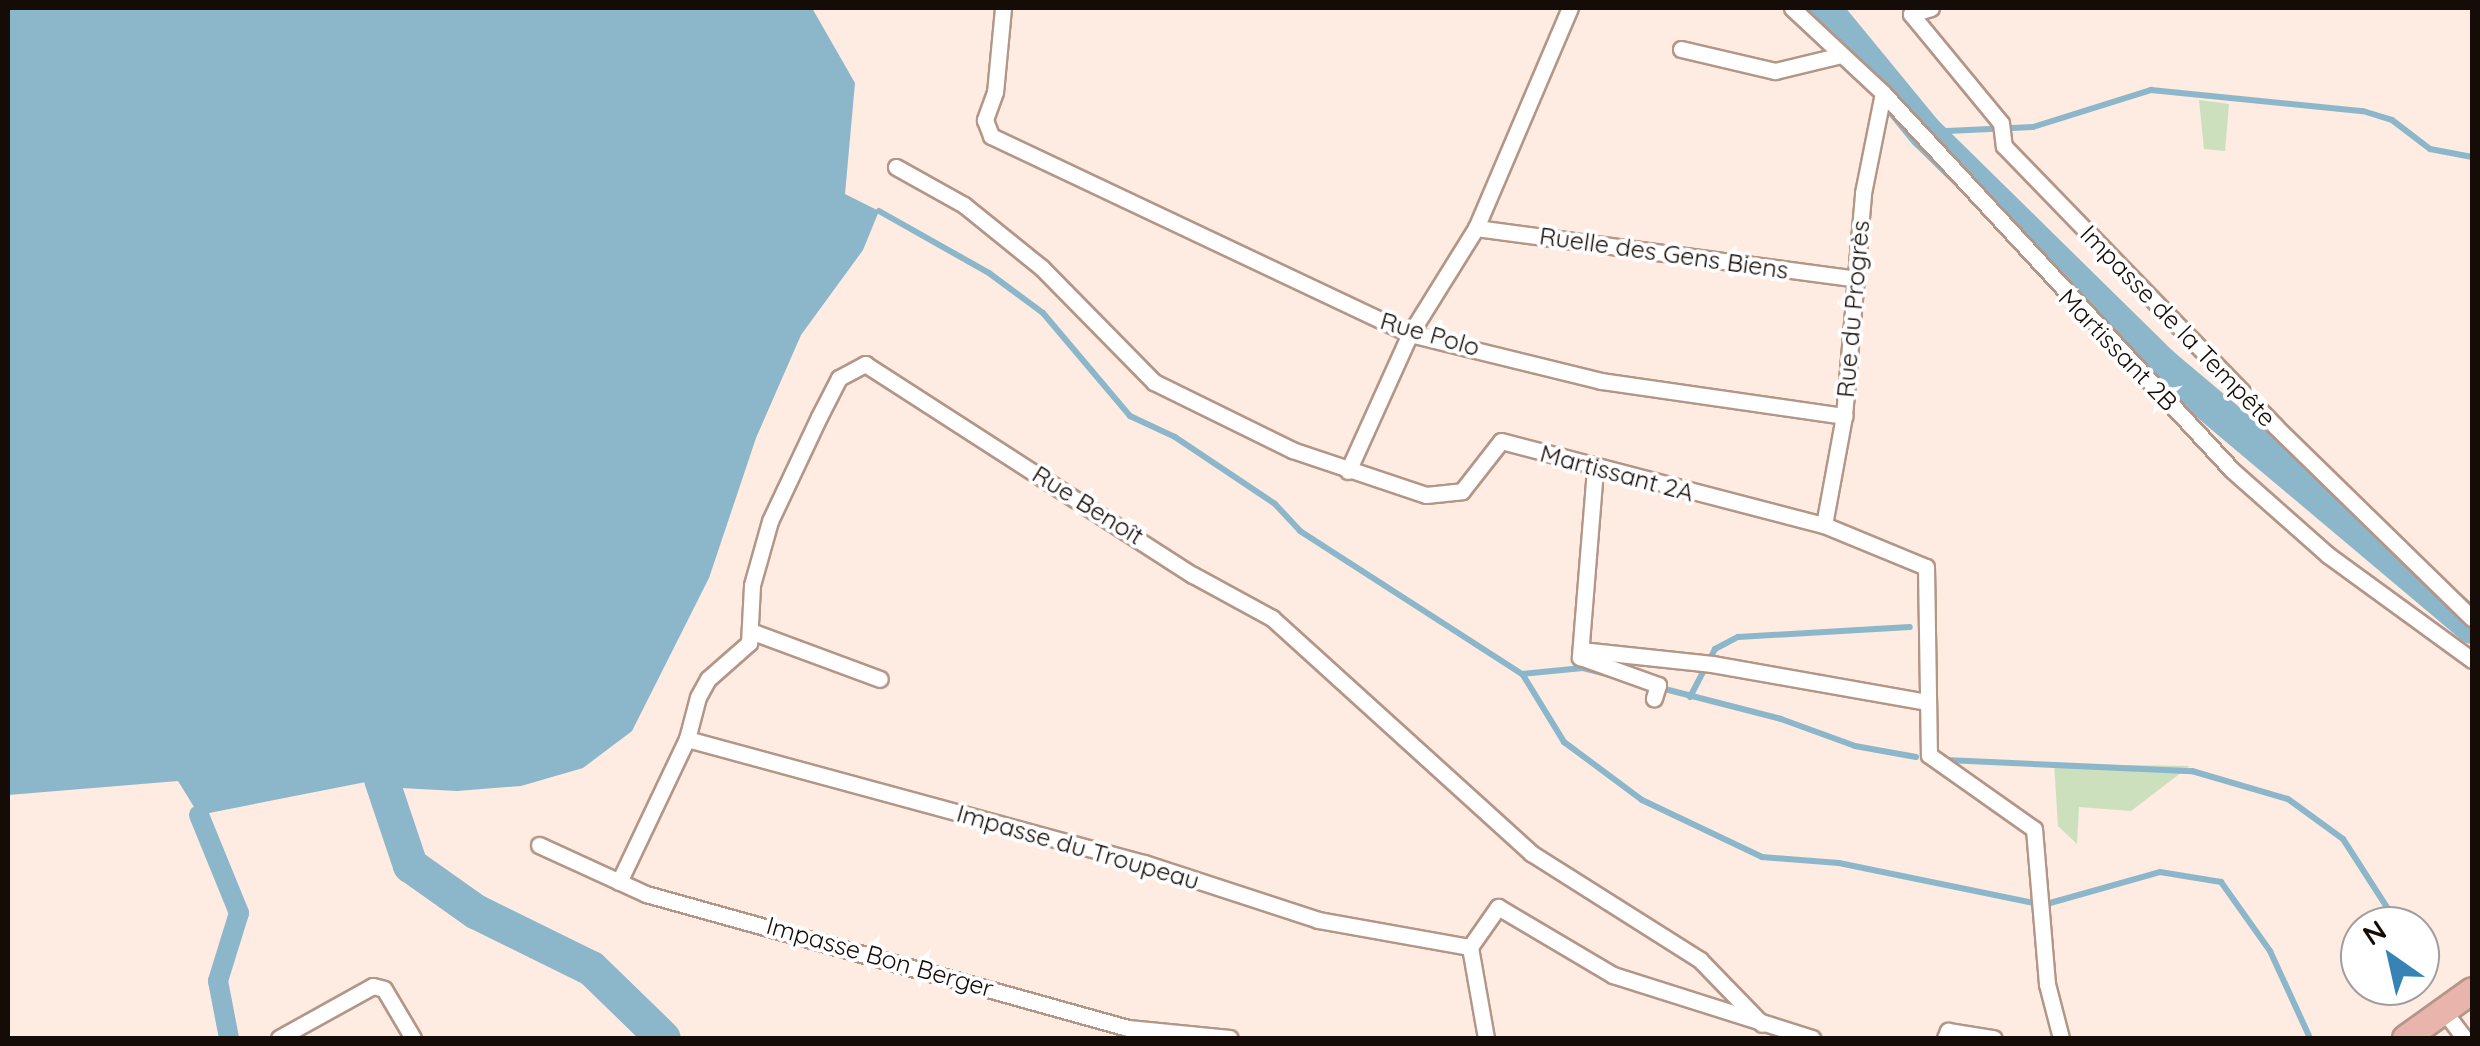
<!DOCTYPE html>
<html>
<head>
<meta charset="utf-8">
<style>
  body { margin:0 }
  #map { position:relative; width:2480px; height:1046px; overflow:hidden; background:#feebe1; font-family:Quicksand,sans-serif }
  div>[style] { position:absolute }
  .green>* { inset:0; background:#cce0bd }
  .water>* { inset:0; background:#8cb6ca }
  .stream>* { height:6px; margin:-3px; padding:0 3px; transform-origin:3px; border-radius:3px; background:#8cb6ca }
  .canal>* { height:20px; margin:-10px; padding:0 10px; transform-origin:10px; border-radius:10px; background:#8cb6ca }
  .river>* { height:35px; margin:-17.5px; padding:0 17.5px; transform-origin:17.5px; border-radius:17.5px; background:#8cb6ca }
  .roads { filter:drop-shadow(2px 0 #b39687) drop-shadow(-2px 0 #b39687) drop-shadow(0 2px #b39687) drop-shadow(0 -2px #b39687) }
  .minor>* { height:15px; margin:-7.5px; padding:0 7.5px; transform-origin:7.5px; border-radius:7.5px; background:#fff }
  .primary>* { height:25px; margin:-12.5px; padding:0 12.5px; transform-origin:12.5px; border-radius:12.5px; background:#e8b4ab }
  span { translate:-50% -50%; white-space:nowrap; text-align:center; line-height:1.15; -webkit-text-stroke:8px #fff; paint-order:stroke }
  .street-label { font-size:25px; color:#160c07 }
  .frame { position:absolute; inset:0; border:10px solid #160c07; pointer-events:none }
  .north { position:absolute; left:2340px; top:906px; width:100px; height:100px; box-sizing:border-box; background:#fff; border:2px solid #a29e9c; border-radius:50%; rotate:326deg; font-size:28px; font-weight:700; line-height:40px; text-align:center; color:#160c07 }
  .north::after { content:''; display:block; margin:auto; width:35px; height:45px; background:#3783b6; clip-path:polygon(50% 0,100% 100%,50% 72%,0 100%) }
</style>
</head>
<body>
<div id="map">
  <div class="green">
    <i style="clip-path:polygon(2199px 100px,2229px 104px,2225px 151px,2204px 149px)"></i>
    <i style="clip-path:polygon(2054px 763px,2124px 765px,2190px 766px,2131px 811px,2079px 807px,2077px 844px,2058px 826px)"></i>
  </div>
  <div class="water">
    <i style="clip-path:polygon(8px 8px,812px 8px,855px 83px,845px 194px,879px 211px,863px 250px,801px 335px,756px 438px,709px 578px,632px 731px,583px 768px,521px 786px,457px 791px,401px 788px,381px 779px,199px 815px,178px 781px,8px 795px)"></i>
  </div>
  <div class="stream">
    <i style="left:1925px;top:132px;width:108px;rotate:-2.7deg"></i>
    <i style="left:2033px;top:127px;width:124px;rotate:-17.4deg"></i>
    <i style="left:2151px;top:90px;width:213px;rotate:5.7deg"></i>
    <i style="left:2363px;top:111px;width:30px;rotate:17deg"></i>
    <i style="left:2392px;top:120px;width:48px;rotate:37.3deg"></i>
    <i style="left:2430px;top:149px;width:43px;rotate:10.8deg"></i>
    <i style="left:879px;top:211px;width:126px;rotate:29.4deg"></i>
    <i style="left:989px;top:273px;width:67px;rotate:36.5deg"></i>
    <i style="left:1043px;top:313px;width:135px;rotate:49.8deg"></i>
    <i style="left:1130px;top:416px;width:50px;rotate:25deg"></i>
    <i style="left:1175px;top:437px;width:120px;rotate:33.8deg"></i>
    <i style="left:1275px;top:504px;width:37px;rotate:47deg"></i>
    <i style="left:1300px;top:531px;width:264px;rotate:32.8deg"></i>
    <i style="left:1522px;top:674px;width:61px;rotate:-5.6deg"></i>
    <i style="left:1583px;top:668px;width:204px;rotate:14.4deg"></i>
    <i style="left:1781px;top:719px;width:79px;rotate:20deg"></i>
    <i style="left:1855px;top:746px;width:62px;rotate:10.2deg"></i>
    <i style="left:1523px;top:675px;width:79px;rotate:58.5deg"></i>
    <i style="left:1564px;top:742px;width:97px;rotate:36.6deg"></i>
    <i style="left:1642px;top:800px;width:133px;rotate:25.4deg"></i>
    <i style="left:1762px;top:857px;width:77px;rotate:4.5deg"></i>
    <i style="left:1839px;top:863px;width:199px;rotate:11.6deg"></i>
    <i style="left:1690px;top:697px;width:54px;rotate:-62.5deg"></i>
    <i style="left:1715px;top:649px;width:26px;rotate:-28deg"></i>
    <i style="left:1738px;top:637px;width:172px;rotate:-3.3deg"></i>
    <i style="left:1946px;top:760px;width:246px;rotate:2.6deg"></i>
    <i style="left:2192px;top:771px;width:100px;rotate:16.3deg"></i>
    <i style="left:2288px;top:799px;width:68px;rotate:36deg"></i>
    <i style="left:2343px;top:839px;width:103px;rotate:57.2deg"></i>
    <i style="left:2050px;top:903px;width:114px;rotate:-15.7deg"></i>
    <i style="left:2160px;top:872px;width:62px;rotate:9.3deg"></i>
    <i style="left:2221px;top:882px;width:85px;rotate:54.6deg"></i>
    <i style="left:2270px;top:951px;width:96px;rotate:65.3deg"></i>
  </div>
  <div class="canal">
    <i style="left:199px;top:815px;width:106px;rotate:67.8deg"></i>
    <i style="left:239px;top:913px;width:71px;rotate:107.2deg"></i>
    <i style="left:218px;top:981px;width:58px;rotate:79.1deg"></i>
  </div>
  <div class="river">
    <i style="left:1823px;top:8px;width:161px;rotate:50.6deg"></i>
    <i style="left:1925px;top:132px;width:331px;rotate:44.5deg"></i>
    <i style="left:2161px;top:364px;width:407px;rotate:40.1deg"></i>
    <i style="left:381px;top:779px;width:91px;rotate:71.4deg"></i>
    <i style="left:410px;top:865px;width:80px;rotate:35.3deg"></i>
    <i style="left:475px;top:911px;width:129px;rotate:26.2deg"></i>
    <i style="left:591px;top:968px;width:100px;rotate:44.2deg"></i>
  </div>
  <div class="roads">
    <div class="minor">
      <i style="left:1003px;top:8px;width:84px;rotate:95.4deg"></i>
      <i style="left:995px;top:92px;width:30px;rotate:110deg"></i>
      <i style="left:985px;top:120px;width:17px;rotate:69deg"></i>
      <i style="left:991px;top:136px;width:463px;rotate:25.3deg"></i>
      <i style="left:1410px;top:334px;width:197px;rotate:13.8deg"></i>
      <i style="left:1601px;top:381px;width:246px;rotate:8.2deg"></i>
      <i style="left:1792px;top:8px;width:125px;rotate:43deg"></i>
      <i style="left:1883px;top:93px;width:514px;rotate:47.21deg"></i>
      <i style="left:2232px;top:470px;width:128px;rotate:41.5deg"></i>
      <i style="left:2328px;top:555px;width:178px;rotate:36.1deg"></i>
      <i style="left:1931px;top:8px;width:21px;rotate:163deg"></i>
      <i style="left:1911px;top:14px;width:141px;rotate:50.5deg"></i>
      <i style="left:2001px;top:123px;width:23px;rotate:83deg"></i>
      <i style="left:2004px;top:146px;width:390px;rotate:45.9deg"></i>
      <i style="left:2275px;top:426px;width:275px;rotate:44.3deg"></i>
      <i style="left:1681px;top:49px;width:97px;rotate:13.2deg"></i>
      <i style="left:1775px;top:71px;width:64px;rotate:-13.6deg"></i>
      <i style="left:896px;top:167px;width:78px;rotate:29.2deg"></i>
      <i style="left:964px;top:205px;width:100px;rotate:38.9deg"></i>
      <i style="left:1042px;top:268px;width:160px;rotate:45.5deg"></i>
      <i style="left:1154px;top:382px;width:154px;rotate:26.2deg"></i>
      <i style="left:1292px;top:450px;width:141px;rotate:18.6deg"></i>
      <i style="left:1426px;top:495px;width:36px;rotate:-6deg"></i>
      <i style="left:1462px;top:491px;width:63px;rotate:-52deg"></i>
      <i style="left:1501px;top:441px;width:334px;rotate:14.6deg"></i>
      <i style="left:1824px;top:525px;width:110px;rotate:22.4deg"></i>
      <i style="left:1926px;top:567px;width:188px;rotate:89.1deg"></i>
      <i style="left:1929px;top:755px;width:128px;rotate:35.2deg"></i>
      <i style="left:2034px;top:829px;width:156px;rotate:85.2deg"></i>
      <i style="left:2047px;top:984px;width:56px;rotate:75.5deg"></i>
      <i style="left:1476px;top:228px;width:379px;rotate:7.6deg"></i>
      <i style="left:1595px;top:469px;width:189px;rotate:94.6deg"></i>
      <i style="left:1580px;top:657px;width:83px;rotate:19.7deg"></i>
      <i style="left:1658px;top:685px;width:14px;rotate:107deg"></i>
      <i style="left:1348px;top:471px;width:150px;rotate:-65.7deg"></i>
      <i style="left:1410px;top:334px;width:125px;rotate:-58.1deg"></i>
      <i style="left:1476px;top:228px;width:239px;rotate:-66.9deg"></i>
      <i style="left:1824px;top:525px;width:111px;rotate:-79.6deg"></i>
      <i style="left:1844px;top:416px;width:224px;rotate:-85.1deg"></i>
      <i style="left:1863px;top:193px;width:102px;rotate:-78.7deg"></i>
      <i style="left:753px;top:632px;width:135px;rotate:20.3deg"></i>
      <i style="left:1581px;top:650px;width:132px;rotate:6.1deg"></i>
      <i style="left:1712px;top:664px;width:219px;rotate:10deg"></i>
      <i style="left:687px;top:739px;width:474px;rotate:15.2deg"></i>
      <i style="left:1144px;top:863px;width:183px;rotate:18.1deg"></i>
      <i style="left:1318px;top:920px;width:154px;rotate:10.1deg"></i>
      <i style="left:539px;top:845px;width:118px;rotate:24.6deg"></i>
      <i style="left:646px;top:894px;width:500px;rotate:15.54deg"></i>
      <i style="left:1128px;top:1028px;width:102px;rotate:5.6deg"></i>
      <i style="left:619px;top:882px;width:158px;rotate:-64.6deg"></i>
      <i style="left:687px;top:739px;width:43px;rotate:-75.3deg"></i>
      <i style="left:698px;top:697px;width:21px;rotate:-61deg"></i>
      <i style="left:708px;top:679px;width:55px;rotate:-41.3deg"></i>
      <i style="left:749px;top:643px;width:58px;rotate:-87deg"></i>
      <i style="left:752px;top:585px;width:66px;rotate:-74.3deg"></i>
      <i style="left:770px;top:521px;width:115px;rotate:-64.8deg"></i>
      <i style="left:819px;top:417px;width:44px;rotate:-62.9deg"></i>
      <i style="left:839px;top:378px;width:30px;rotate:-28deg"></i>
      <i style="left:865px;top:364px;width:390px;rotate:32.8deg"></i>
      <i style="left:1193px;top:575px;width:90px;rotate:28.6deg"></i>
      <i style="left:1272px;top:618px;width:350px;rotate:42.2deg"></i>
      <i style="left:1531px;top:853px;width:200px;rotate:32.3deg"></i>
      <i style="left:1700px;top:960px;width:89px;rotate:45.9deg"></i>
      <i style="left:2444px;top:1011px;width:34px;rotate:53deg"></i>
      <i style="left:279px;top:1038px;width:107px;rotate:-29deg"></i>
      <i style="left:373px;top:986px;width:11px;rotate:15deg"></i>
      <i style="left:384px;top:989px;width:57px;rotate:59.4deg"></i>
      <i style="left:1486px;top:1038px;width:92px;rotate:-100deg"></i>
      <i style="left:1470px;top:947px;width:49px;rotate:-55deg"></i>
      <i style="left:1498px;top:907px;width:134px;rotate:30.6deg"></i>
      <i style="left:1613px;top:975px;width:209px;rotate:17.6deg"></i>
      <i style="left:1945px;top:1038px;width:8px;rotate:-67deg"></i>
      <i style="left:1948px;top:1031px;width:46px;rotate:8.8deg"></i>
    </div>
    <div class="primary">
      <i style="left:2405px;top:1038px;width:82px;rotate:-35.6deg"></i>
    </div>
  </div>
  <div class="street-label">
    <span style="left:1664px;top:253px;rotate:8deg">Ruelle des Gens Biens</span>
    <span style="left:1853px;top:309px;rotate:-85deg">Rue du Progrès</span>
    <span style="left:2178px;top:326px;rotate:46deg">Impasse de la Tempête</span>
    <span style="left:1430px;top:334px;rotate:16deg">Rue Polo</span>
    <span style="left:2118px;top:350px;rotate:46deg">Martissant 2B</span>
    <span style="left:1617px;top:473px;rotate:15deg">Martissant 2A</span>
    <span style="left:1088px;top:505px;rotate:32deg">Rue Benoît</span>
    <span style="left:1078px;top:847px;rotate:16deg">Impasse du Troupeau</span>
    <span style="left:880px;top:957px;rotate:16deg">Impasse Bon Berger</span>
  </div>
  <div class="frame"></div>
  <div class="north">N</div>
</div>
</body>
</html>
